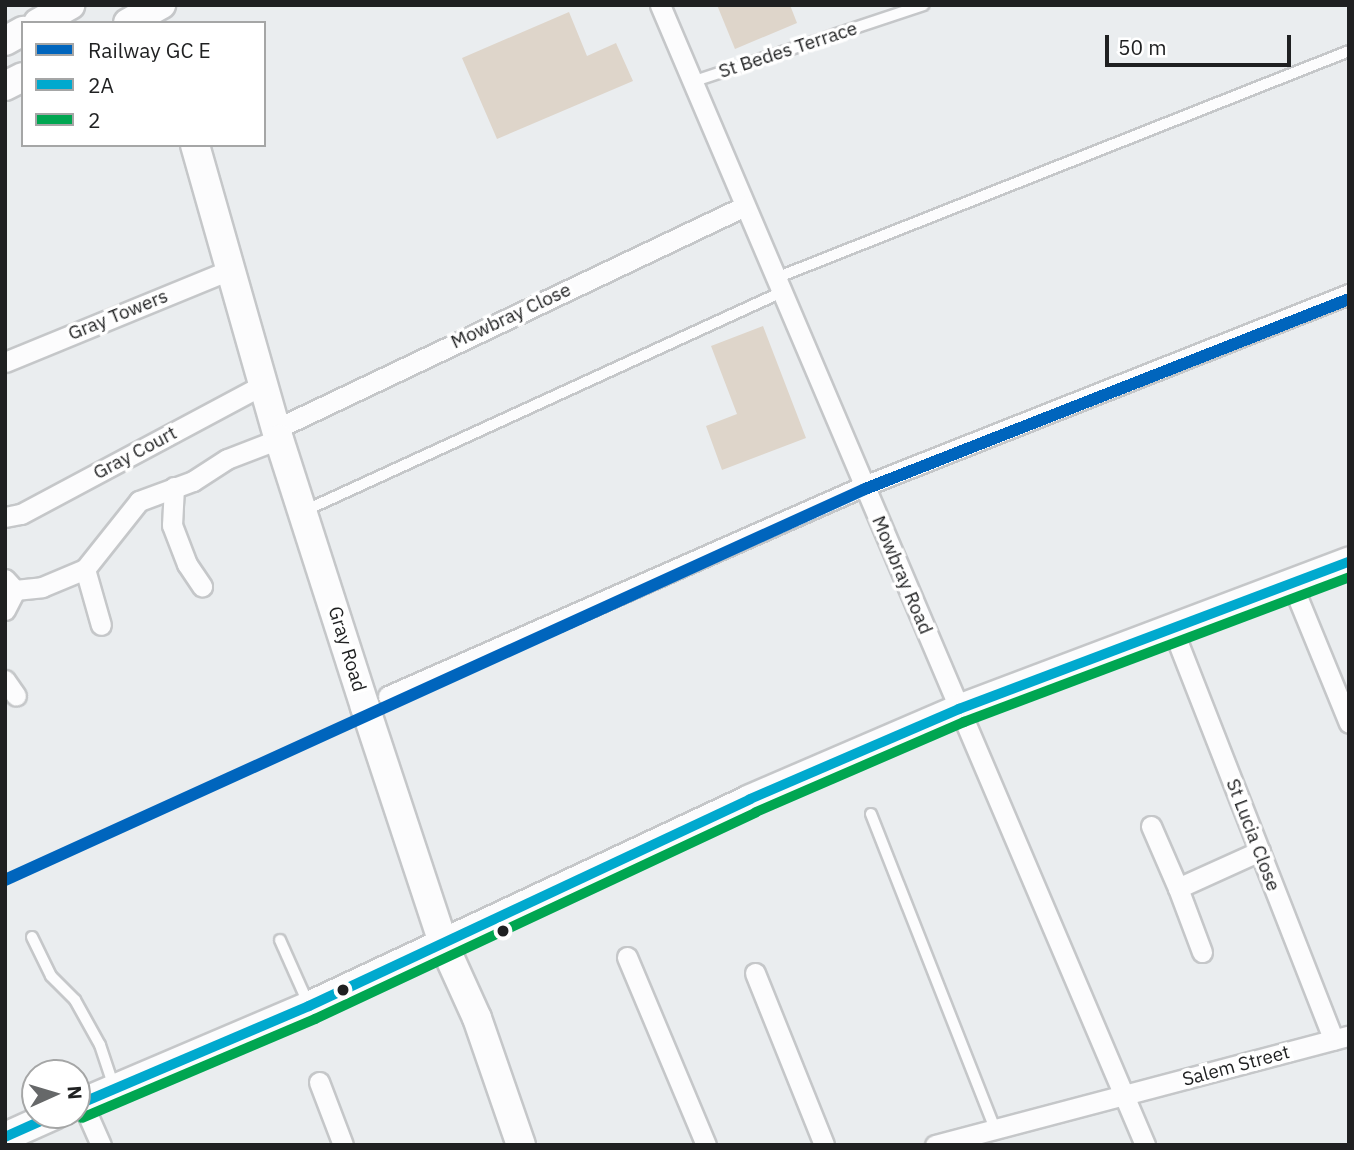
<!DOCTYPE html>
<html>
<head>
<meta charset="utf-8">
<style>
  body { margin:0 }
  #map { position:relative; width:1354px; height:1150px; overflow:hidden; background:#eaedef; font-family:"IBM Plex Sans",sans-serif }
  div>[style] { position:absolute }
  .building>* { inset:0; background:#ded5ca }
  .roads { filter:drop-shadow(2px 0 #c5c7c9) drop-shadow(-2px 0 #c5c7c9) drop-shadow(0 2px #c5c7c9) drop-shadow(0 -2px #c5c7c9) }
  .lane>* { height:10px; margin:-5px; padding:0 5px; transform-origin:5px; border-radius:5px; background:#fcfcfd }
  .street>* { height:19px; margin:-9.5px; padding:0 9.5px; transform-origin:9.5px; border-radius:9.5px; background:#fcfcfd }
  .secondary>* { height:28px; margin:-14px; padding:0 14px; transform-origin:14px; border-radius:14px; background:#fcfcfd }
  .bus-1>* { height:10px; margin:-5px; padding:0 5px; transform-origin:5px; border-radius:5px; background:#00a9ce }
  .bus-2>* { height:10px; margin:-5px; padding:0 5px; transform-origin:5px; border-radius:5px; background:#00a651 }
  .rail-1>* { height:12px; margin:-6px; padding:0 6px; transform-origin:6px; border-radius:6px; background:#0065bd }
  .dots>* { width:19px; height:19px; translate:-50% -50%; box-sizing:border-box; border:4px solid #fff; border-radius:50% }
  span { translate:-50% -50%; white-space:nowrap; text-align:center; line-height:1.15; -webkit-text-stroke:7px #fff; paint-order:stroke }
  .street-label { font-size:19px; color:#1f2021 }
  .frame { position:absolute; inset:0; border:7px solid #1f2021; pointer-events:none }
  .legend { position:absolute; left:21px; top:21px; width:245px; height:126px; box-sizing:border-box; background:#fff; border:2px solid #a5a6a6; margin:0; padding:9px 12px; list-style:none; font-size:21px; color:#1f2021 }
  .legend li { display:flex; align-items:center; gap:14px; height:35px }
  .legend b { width:35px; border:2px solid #a5a6a6 }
  .north { position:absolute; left:21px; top:1059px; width:70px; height:70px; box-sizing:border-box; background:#fff; border:2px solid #a5a6a6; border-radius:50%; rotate:86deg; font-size:19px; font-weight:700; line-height:28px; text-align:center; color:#1f2021 }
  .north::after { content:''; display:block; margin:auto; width:24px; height:32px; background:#666869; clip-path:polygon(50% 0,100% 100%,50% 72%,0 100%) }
  .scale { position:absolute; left:1105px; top:35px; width:186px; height:32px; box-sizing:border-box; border:4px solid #1f2021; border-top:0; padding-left:9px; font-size:21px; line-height:24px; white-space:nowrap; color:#1f2021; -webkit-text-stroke:5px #fff; paint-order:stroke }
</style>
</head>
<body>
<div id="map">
  <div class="building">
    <i style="clip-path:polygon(717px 5px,790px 5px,797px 23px,735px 49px)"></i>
    <i style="clip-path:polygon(569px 12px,587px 56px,616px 43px,633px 81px,497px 139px,462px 58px)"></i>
    <i style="clip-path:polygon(763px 326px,806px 438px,722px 470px,706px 426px,737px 414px,711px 346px)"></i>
  </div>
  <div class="roads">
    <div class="lane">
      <i style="left:692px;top:82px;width:244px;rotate:-18.4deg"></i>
      <i style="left:776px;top:278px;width:616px;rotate:-21.61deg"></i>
      <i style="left:304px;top:511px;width:526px;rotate:-24.62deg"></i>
      <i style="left:871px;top:814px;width:339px;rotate:68.5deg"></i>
      <i style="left:32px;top:937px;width:43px;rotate:64deg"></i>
      <i style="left:51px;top:976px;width:34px;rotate:45deg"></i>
      <i style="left:75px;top:1000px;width:51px;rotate:60.9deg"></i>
      <i style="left:100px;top:1045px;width:44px;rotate:71.6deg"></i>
      <i style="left:280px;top:940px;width:71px;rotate:66deg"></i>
    </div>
    <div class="street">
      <i style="left:660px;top:5px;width:1239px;rotate:66.95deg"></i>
      <i style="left:5px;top:362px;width:245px;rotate:-22.3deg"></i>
      <i style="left:278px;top:428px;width:517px;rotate:-25.43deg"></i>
      <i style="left:174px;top:487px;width:38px;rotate:93deg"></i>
      <i style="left:172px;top:525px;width:42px;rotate:69deg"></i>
      <i style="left:187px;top:564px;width:27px;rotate:56deg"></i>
      <i style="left:5px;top:517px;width:16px;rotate:-11deg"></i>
      <i style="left:21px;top:514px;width:274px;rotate:-28.1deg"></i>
      <i style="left:85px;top:569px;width:58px;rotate:74.1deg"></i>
      <i style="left:5px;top:579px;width:15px;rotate:48deg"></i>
      <i style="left:15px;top:590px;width:27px;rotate:-6deg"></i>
      <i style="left:42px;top:587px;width:47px;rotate:-22.7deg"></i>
      <i style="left:85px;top:569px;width:87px;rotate:-51.5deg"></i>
      <i style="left:139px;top:501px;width:58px;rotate:-20.3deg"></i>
      <i style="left:193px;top:481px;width:40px;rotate:-32.9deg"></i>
      <i style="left:227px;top:459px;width:56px;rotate:-21deg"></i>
      <i style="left:1292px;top:584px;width:150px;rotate:67.7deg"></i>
      <i style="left:5px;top:610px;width:22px;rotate:-63deg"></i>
      <i style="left:1173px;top:630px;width:440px;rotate:68.6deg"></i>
      <i style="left:5px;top:680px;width:19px;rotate:55deg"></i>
      <i style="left:388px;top:696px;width:520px;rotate:-23.81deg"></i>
      <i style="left:864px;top:486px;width:522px;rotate:-21.6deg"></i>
      <i style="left:1151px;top:826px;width:68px;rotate:66.5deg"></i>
      <i style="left:1202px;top:952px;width:68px;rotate:-110.6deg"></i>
      <i style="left:1178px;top:888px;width:90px;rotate:-24.3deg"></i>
      <i style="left:627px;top:957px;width:204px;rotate:67.2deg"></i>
      <i style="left:755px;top:973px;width:185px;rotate:68.1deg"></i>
      <i style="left:319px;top:1082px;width:67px;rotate:69.1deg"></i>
      <i style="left:82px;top:1102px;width:47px;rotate:66.2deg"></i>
      <i style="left:935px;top:1145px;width:428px;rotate:-14.8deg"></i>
    </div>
    <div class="secondary">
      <i style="left:38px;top:23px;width:37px;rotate:-29deg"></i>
      <i style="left:128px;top:23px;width:38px;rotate:-29deg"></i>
      <i style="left:5px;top:41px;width:21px;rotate:-29deg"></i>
      <i style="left:5px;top:86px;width:20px;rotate:-27deg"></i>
      <i style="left:195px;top:145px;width:306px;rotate:74.1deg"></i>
      <i style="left:279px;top:439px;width:281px;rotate:72.2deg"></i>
      <i style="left:365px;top:707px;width:249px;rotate:71.7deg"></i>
      <i style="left:443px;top:943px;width:82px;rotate:65.6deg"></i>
      <i style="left:477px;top:1018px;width:134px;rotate:70.9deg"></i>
      <i style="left:77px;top:1105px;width:252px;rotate:-23.1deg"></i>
      <i style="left:309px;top:1006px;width:487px;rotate:-25.1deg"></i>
      <i style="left:750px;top:799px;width:228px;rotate:-23.3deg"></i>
      <i style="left:959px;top:709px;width:417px;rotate:-20.7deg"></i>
      <i style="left:5px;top:1137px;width:54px;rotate:-24.2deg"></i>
    </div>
  </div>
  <div class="bus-1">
    <i style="left:77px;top:1105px;width:252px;rotate:-23.1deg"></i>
    <i style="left:309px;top:1006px;width:487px;rotate:-25.1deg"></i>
    <i style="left:750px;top:799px;width:228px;rotate:-23.3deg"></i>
    <i style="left:959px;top:709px;width:417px;rotate:-20.7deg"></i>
    <i style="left:5px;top:1137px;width:54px;rotate:-24.2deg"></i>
  </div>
  <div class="bus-2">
    <i style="left:82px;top:1118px;width:253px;rotate:-23deg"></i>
    <i style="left:315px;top:1019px;width:487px;rotate:-25.1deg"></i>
    <i style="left:756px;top:812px;width:227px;rotate:-23.4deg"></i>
    <i style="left:964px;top:722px;width:411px;rotate:-20.6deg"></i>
  </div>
  <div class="rail-1">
    <i style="left:5px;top:880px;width:945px;rotate:-24.45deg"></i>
    <i style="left:865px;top:489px;width:520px;rotate:-21.43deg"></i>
  </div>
  <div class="dots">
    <i style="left:503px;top:931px;background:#1f2021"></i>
    <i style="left:343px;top:990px;background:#1f2021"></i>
  </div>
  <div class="street-label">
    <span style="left:788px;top:50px;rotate:-18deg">St Bedes Terrace</span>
    <span style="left:118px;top:315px;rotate:-22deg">Gray Towers</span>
    <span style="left:511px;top:316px;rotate:-25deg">Mowbray Close</span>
    <span style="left:135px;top:453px;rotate:-28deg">Gray Court</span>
    <span style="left:902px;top:575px;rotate:67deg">Mowbray Road</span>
    <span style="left:347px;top:649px;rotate:73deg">Gray Road</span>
    <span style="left:1253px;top:835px;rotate:69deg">St Lucia Close</span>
    <span style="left:1236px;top:1066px;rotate:-15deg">Salem Street</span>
  </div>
  <div class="frame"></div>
  <ul class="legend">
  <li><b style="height:9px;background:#0065bd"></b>Railway GC E</li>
  <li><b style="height:9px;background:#00a9ce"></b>2A</li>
  <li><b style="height:9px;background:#00a651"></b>2</li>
  </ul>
  <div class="north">N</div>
  <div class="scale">50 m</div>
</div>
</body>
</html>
